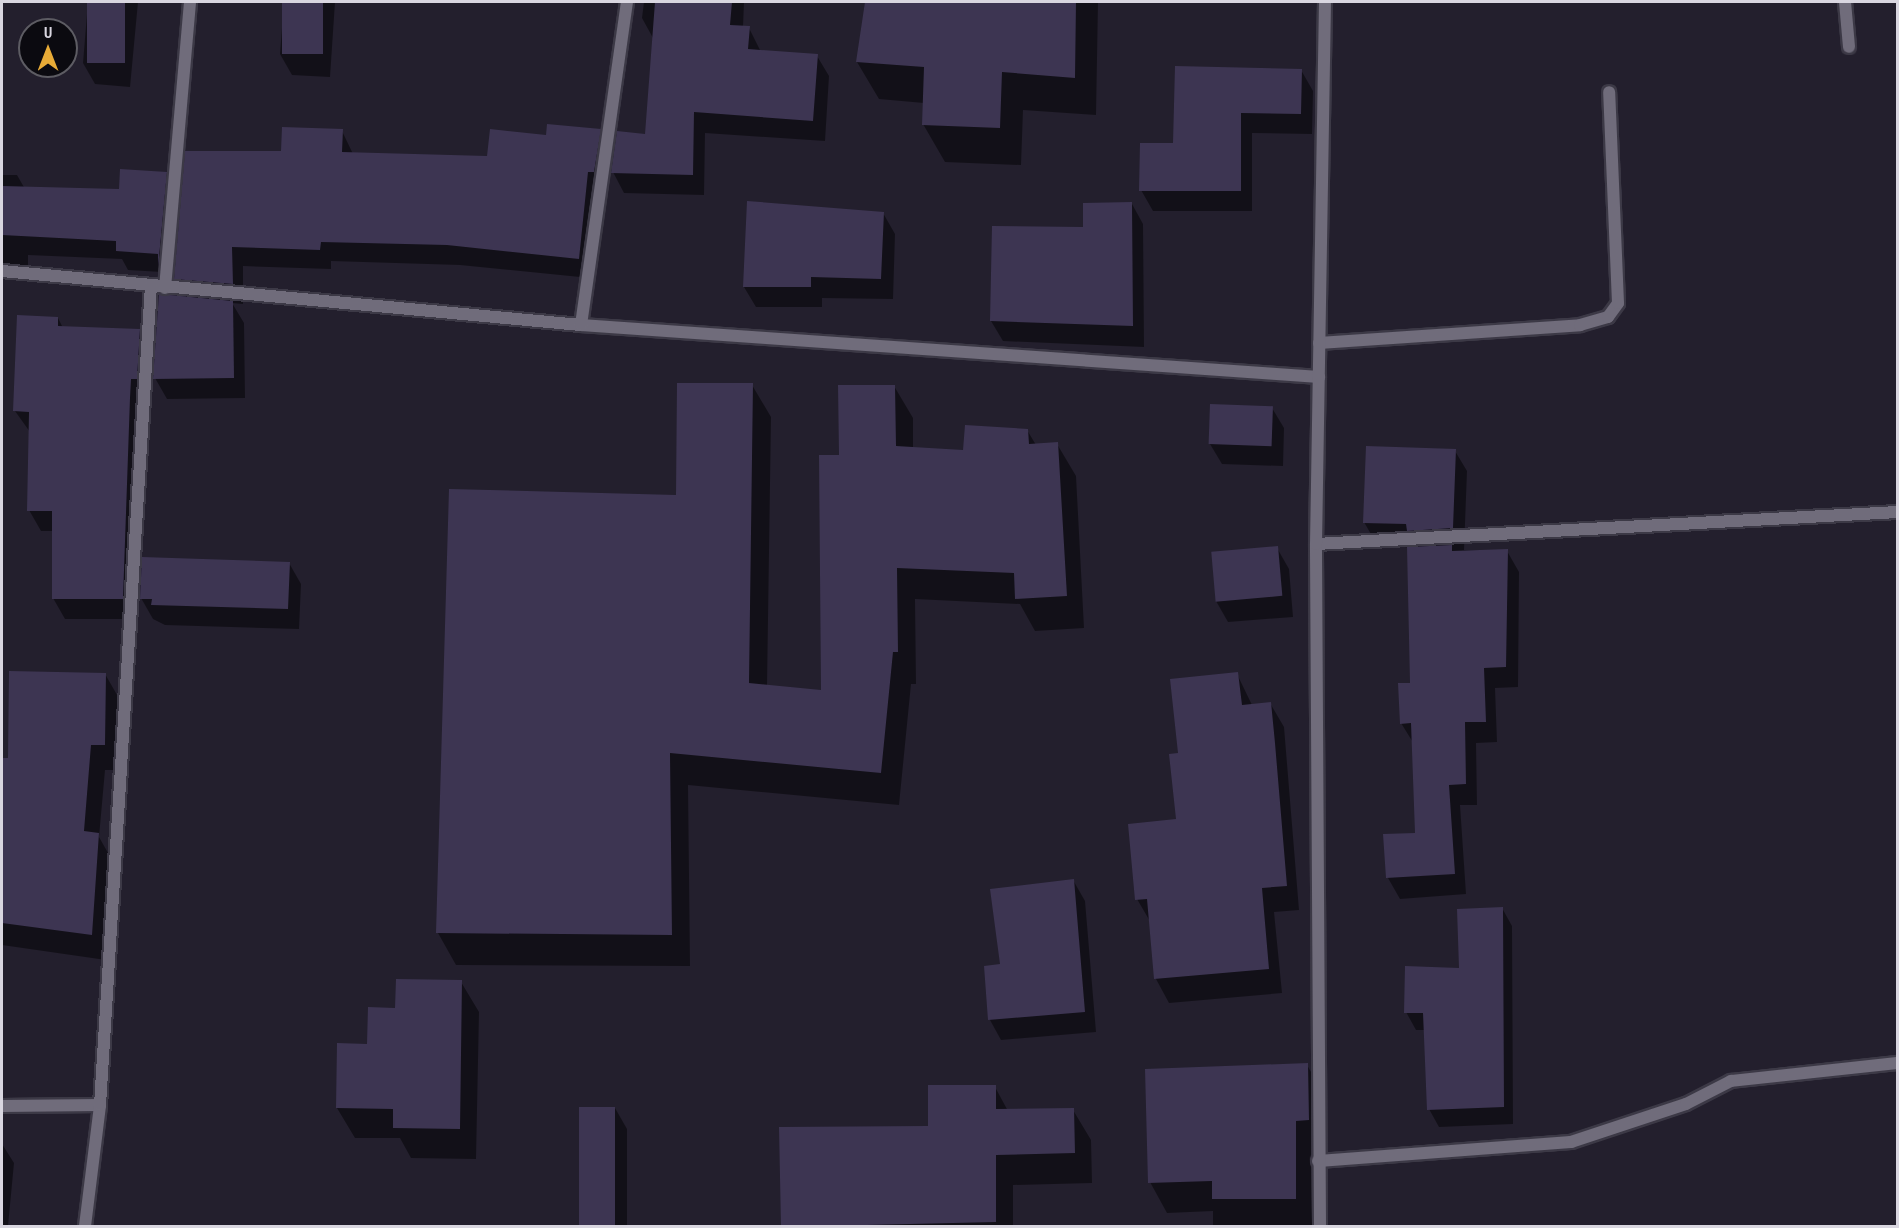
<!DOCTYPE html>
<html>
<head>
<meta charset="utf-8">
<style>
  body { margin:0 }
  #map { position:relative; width:1899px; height:1228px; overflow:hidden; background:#231f2d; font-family:"PT Sans Narrow",sans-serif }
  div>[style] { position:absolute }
  .shadow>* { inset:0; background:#0007 }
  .building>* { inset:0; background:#3d3552; transform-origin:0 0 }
  .roads { filter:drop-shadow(2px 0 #3c3946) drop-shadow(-2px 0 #3c3946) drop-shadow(0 2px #3c3946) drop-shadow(0 -2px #3c3946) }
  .street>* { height:12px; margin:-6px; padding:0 6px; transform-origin:6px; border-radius:6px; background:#706c7b }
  span { translate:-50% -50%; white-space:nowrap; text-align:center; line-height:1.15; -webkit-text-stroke:4.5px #0b0a10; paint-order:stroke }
  .frame { position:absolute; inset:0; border:3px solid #d9d6e0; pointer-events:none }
  .north { position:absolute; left:18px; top:18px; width:60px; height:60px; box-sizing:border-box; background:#0b0a10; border:2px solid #5d5c63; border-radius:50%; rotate:0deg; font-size:16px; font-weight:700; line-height:24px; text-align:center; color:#d9d6e0 }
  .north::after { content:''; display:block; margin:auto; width:21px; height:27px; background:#e8ab37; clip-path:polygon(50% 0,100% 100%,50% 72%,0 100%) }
</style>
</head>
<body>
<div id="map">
  <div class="shadow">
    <i style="clip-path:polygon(88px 2px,138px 2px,130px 87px,95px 84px,83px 63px)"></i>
    <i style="clip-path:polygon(284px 2px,335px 2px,330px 77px,292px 75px,280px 54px)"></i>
    <i style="clip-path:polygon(644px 2px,744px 2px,743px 27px,749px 28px,761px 52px,817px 56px,829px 76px,825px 141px,705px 133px,704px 195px,624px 193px,613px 172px,646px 135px,653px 38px,642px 18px)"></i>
    <i style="clip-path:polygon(866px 2px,1098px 2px,1096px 115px,1023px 110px,1021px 165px,945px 162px,923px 124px,924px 103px,879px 99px,857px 62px)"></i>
    <i style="clip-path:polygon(1301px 70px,1313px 91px,1312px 134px,1252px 133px,1252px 211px,1153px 211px,1141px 190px,1174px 144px)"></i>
    <i style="clip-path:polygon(342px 131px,353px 154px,489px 158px,547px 136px,600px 131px,611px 151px,590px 278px,460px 265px,331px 261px,331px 269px,243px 266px,243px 304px,232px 303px,244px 323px,245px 398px,167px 399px,155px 378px,187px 298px,176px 278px,283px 153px)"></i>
    <i style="clip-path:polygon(166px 173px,177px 192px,162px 272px,128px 270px,122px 259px,28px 255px,28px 275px,2px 275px,2px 175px,17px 175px,25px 189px,121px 191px)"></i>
    <i style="clip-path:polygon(1132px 204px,1143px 224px,1144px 347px,1003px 341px,991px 321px,1084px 229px)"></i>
    <i style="clip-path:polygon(883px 213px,895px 234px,893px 299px,822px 298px,822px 307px,756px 307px,744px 287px)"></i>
    <i style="clip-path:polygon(58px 318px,63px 328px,139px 330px,151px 351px,134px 619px,65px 619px,53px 598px,53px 531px,41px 531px,29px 510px,30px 432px,15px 411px)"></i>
    <i style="clip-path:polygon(752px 385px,771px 417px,767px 687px,823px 692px,841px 456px,894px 386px,913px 418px,913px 448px,965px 452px,1027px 430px,1036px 445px,1057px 444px,1076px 476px,1084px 628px,1035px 631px,1020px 604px,915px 599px,916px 684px,911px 684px,899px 805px,688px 785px,690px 966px,456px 965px,438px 933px,677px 496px)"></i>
    <i style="clip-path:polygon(1272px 408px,1284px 428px,1283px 466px,1222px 464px,1210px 444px)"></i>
    <i style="clip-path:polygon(1455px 451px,1467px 471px,1464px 550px,1507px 551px,1519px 572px,1518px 687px,1495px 688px,1497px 742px,1476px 743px,1477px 805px,1460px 805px,1466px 894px,1400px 899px,1388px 878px,1385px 836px,1417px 834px,1414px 744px,1401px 723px,1412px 684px,1419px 549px,1376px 543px,1364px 522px)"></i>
    <i style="clip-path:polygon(1277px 548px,1289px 569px,1293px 617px,1228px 622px,1216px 601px)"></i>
    <i style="clip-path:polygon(289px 563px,301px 584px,299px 629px,165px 625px,153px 619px,141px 598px)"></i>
    <i style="clip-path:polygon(105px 674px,120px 700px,119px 770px,105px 770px,99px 837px,112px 860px,106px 960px,2px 945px,2px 759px,10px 759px)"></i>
    <i style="clip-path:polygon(1237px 674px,1252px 705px,1270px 703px,1284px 727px,1299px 910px,1274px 912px,1282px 993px,1169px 1003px,1156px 979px,1151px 923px,1137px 899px,1178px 821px,1180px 755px)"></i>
    <i style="clip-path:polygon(1073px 880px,1085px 901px,1096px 1032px,1001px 1040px,990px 1020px,1002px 966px)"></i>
    <i style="clip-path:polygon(1502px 908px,1512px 926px,1513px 1124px,1439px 1127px,1429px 1109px,1425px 1030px,1416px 1030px,1406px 1012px,1461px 969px)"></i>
    <i style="clip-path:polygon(461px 982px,479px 1012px,476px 1159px,411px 1158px,400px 1138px,355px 1138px,337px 1108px,368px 1045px,396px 1010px)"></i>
    <i style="clip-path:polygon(1307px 1065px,1325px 1096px,1326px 1151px,1313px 1151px,1313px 1226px,1213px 1226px,1213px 1211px,1167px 1213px,1150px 1182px)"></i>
    <i style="clip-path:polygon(995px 1087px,1008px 1111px,1073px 1110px,1091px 1140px,1092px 1183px,1013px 1185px,1013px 1226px,782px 1226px)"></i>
    <i style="clip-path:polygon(615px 1108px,627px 1129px,627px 1226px,581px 1226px)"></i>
    <i style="clip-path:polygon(2px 1144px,14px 1163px,8px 1226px,23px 1226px,2px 1226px)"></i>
  </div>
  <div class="building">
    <i style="left:87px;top:2px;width:38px;height:61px"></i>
    <i style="left:282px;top:2px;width:41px;height:52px"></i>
    <i style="clip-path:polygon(655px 2px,732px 2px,730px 25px,750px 26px,748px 49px,818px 54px,813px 121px,694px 112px,693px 175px,611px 173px,617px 131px,645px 134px)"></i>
    <i style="clip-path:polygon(865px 2px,1076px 2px,1075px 78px,1002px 72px,1000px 128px,922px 125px,924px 67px,856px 62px)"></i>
    <i style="clip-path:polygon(1175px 66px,1302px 69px,1301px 114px,1241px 113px,1241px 191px,1139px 191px,1140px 143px,1173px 143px)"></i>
    <i style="clip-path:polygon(547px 124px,601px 129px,594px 172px,588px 172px,579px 259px,447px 245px,321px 242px,320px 250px,232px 247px,233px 284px,174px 279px,185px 151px,281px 151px,282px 127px,343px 129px,342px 152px,487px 156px,490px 129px,546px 135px)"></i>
    <i style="clip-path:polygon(120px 169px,167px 172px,158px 268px,158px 254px,116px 251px,116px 241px,2px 235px,2px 186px,119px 189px)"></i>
    <i style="clip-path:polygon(747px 201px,884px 212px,881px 279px,811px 277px,811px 287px,743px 287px)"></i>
    <i style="clip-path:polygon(1132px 202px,1133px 326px,990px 321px,992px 226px,1083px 227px,1083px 203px)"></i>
    <i style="clip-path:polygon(159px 294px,233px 301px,234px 378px,153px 379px)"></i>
    <i style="clip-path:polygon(17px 315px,58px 317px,58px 326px,140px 329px,137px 379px,131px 379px,130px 398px,123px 599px,52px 599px,52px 511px,27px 511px,29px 412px,13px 411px)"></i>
    <i style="clip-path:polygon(677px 383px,753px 383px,749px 683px,821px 690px,819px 455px,839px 455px,838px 385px,895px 385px,896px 446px,963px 450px,965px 425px,1028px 429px,1029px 444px,1058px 442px,1067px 596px,1015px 599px,1014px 573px,897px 568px,898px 652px,893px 652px,881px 773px,670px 753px,672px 935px,436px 933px,449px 489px,676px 495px)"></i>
    <i style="left:1210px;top:404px;width:63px;height:40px;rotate:2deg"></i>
    <i style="clip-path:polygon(1366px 446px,1456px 449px,1453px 528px,1407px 531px,1406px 524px,1363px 523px)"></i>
    <i style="clip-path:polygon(1452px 545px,1452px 551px,1508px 549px,1506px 667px,1484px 668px,1486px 722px,1465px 722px,1466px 784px,1449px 785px,1455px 874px,1386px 878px,1383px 834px,1415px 833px,1411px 723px,1400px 724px,1398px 683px,1410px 683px,1407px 547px)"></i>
    <i style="left:1278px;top:546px;width:50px;height:67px;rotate:85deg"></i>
    <i style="clip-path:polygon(142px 557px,290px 562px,288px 609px,151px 605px,152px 599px,140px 599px)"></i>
    <i style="clip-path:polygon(9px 671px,106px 673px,105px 745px,91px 745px,84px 831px,99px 833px,92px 935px,2px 923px,2px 758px,8px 758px)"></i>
    <i style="clip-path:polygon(1238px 672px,1242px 705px,1271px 702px,1275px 743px,1287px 886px,1262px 888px,1269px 969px,1154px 979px,1147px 899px,1135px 900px,1128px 824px,1176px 819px,1169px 754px,1178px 753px,1170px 679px)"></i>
    <i style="clip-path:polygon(1074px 879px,1085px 1012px,988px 1020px,984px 966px,1000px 964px,990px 889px)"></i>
    <i style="clip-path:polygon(1503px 907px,1504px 1107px,1427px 1110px,1423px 1013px,1404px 1013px,1405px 966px,1459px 968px,1457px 909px)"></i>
    <i style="clip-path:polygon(396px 979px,462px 980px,460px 1129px,393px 1128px,393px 1109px,336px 1108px,337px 1043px,367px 1044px,368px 1007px,395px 1008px)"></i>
    <i style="clip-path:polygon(1308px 1063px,1309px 1120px,1296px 1121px,1296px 1199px,1212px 1199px,1212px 1181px,1148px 1183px,1145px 1069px)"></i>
    <i style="clip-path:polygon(928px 1085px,996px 1085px,996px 1109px,1074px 1108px,1075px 1153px,996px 1155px,996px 1222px,781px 1227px,779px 1127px,928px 1126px)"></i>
    <i style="left:579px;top:1107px;width:36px;height:120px"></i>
  </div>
  <div class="roads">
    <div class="street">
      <i style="left:1845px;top:2px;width:45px;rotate:84.9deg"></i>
      <i style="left:2px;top:271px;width:582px;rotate:5.33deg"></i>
      <i style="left:581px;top:325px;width:740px;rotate:4.03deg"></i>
      <i style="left:165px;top:288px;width:287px;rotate:-85deg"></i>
      <i style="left:581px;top:325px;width:326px;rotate:-81.9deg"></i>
      <i style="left:1319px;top:343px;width:262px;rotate:-3.9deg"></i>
      <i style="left:1580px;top:325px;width:29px;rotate:-16deg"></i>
      <i style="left:1608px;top:317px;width:17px;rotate:-54deg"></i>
      <i style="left:1618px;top:303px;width:211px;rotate:-92.4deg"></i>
      <i style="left:1316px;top:544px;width:583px;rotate:-3.15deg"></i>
      <i style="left:2px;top:1106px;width:98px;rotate:-0.6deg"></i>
      <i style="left:1318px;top:1161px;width:254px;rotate:-4.3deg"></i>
      <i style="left:1571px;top:1142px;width:121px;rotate:-18.3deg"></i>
      <i style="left:1686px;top:1104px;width:51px;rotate:-27.1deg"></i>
      <i style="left:1731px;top:1081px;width:168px;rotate:-6.2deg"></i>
      <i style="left:85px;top:1226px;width:122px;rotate:-82.9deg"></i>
      <i style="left:100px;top:1105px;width:821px;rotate:-86.44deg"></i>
      <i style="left:1320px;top:1226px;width:682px;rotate:-90.34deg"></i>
      <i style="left:1316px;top:544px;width:542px;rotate:-89.05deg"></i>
    </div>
  </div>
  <div class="frame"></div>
  <div class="north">U</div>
</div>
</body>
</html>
